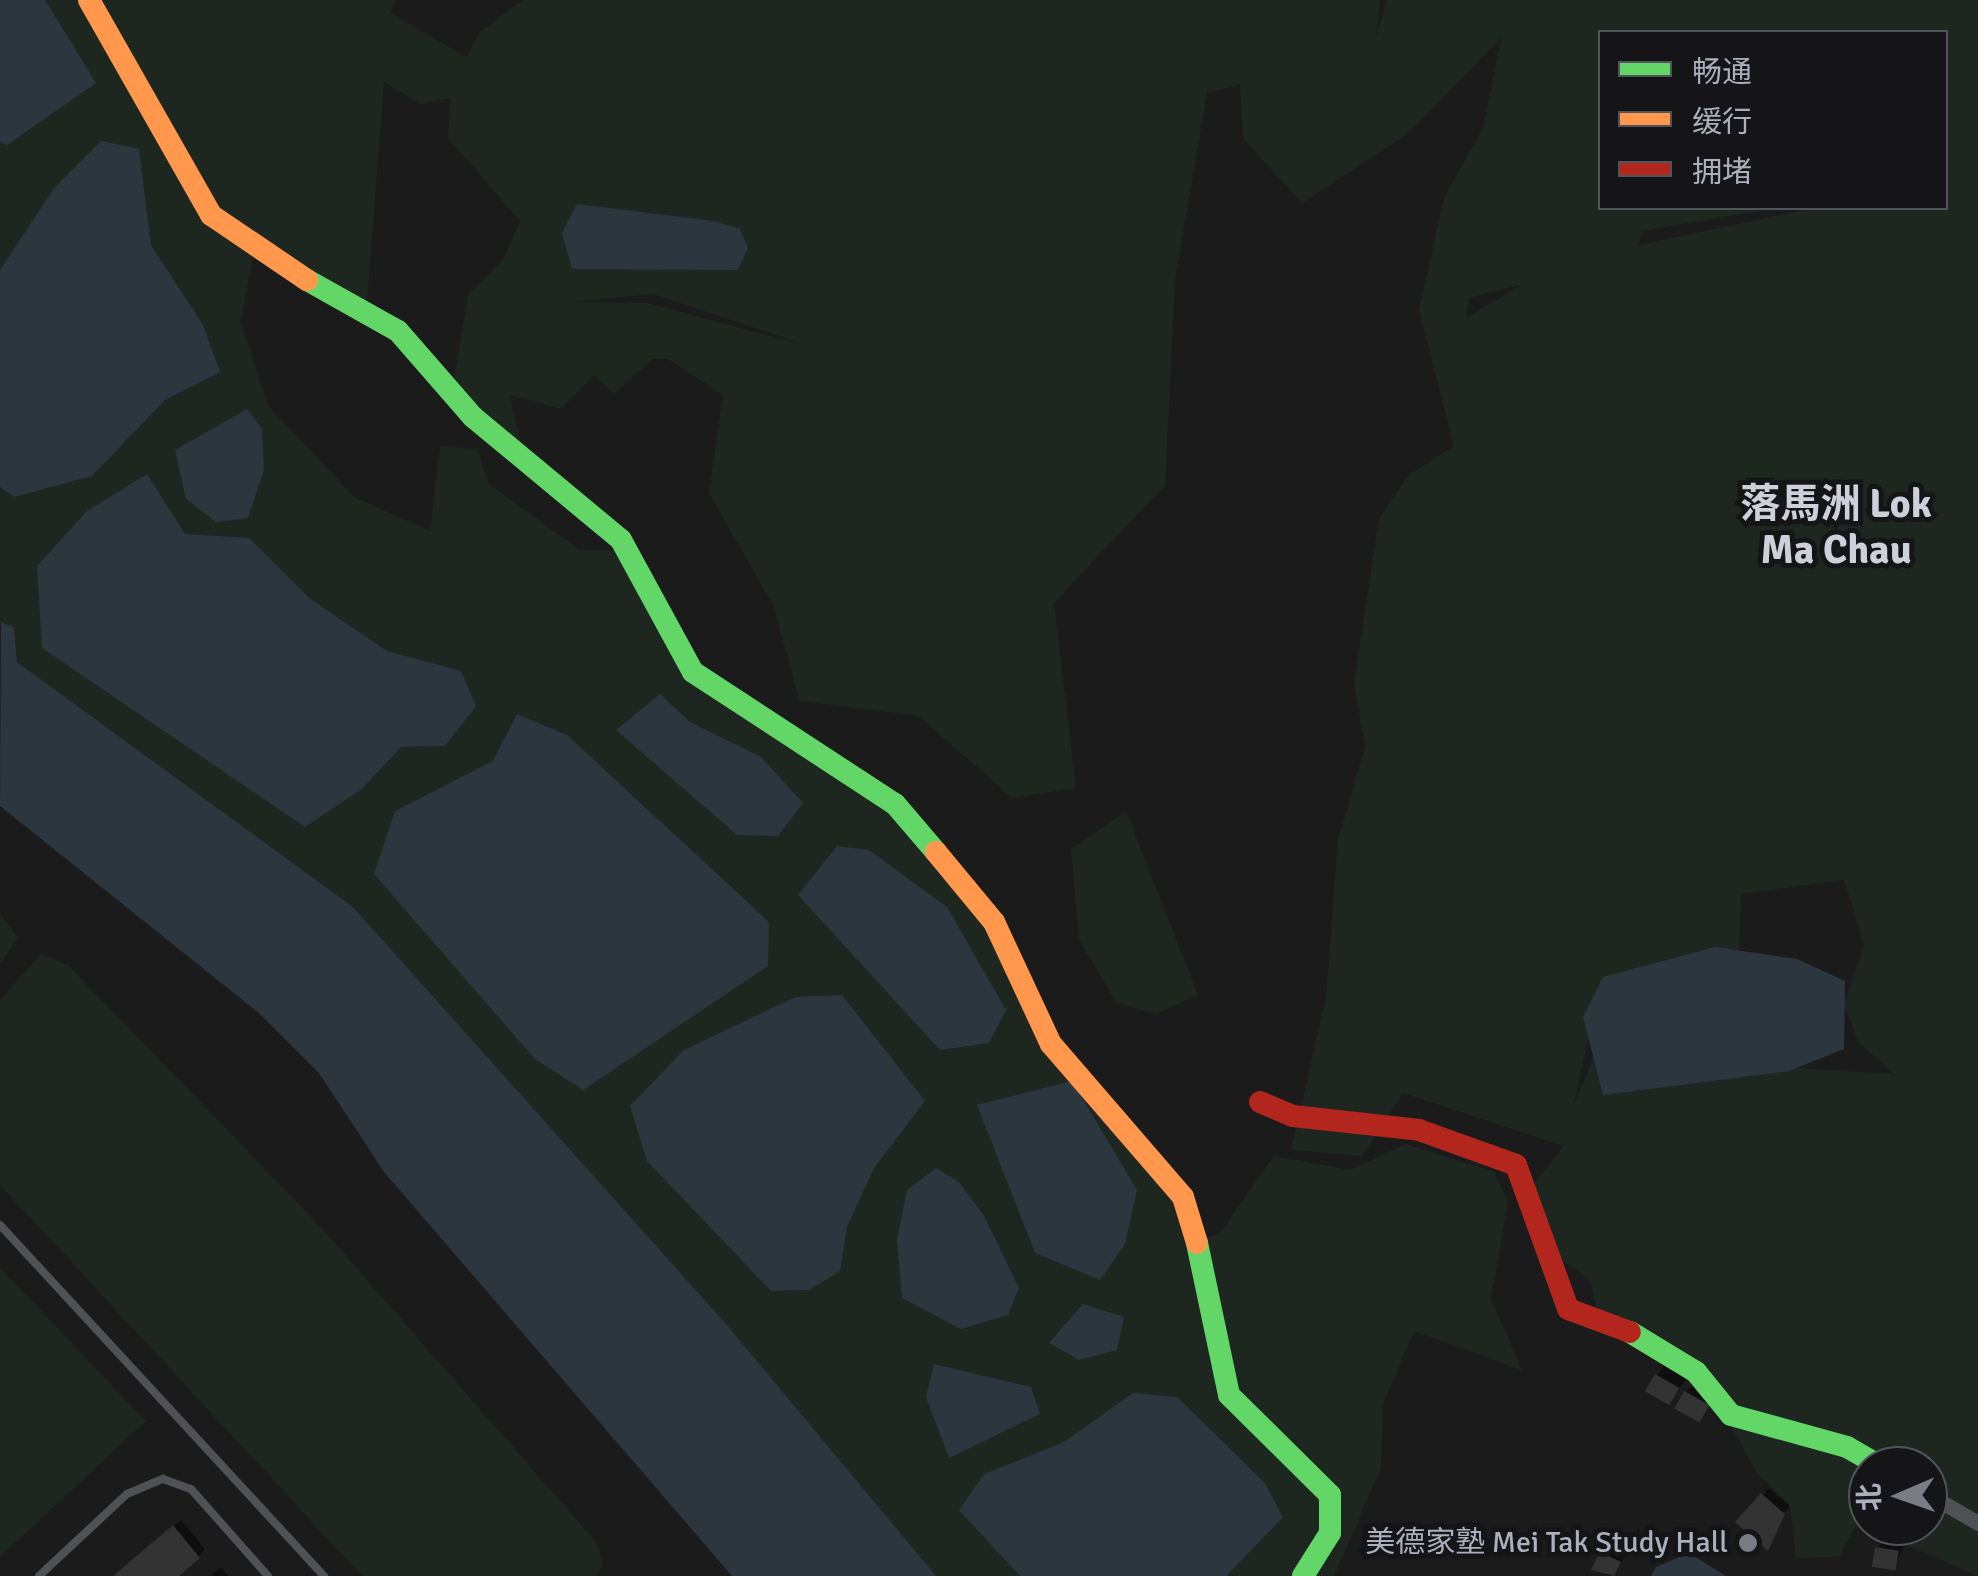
<!DOCTYPE html>
<html>
<head>
<meta charset="utf-8">
<style>
  body { margin:0 }
  #map { position:relative; width:1978px; height:1576px; overflow:hidden; background:#1b1b1c; font-family:Signika,"Noto Sans SC",sans-serif }
  div>[style] { position:absolute }
  .green>* { inset:0; background:#1e2620 }
  .water>* { inset:0; background:#2c363f }
  .shadow>* { inset:0; background:#0007; transform-origin:0 0 }
  .building>* { inset:0; background:#333334; transform-origin:0 0 }
  .lane>* { height:8px; margin:-4px; padding:0 4px; transform-origin:4px; border-radius:4px; background:#4f5155 }
  .street>* { height:15px; margin:-7.5px; padding:0 7.5px; transform-origin:7.5px; border-radius:7.5px; background:#4f5155 }
  .fast>* { height:22px; margin:-11px; padding:0 11px; transform-origin:11px; border-radius:11px; background:#63d668 }
  .slow>* { height:22px; margin:-11px; padding:0 11px; transform-origin:11px; border-radius:11px; background:#ff974d }
  .jam>* { height:22px; margin:-11px; padding:0 11px; transform-origin:11px; border-radius:11px; background:#b3261e }
  .dots>* { width:28px; height:28px; translate:-50% -50%; box-sizing:border-box; border:5px solid #151518; border-radius:50% }
  span { translate:-50% -50%; white-space:nowrap; text-align:center; line-height:1.15; -webkit-text-stroke:10px #151518; paint-order:stroke }
  .poi-label { font-size:30px; color:#acb0bd }
  .right { translate:-100% -50%; text-align:right }
  .district-label { font-size:40px; color:#cdd0d9; font-weight:700 }
  .legend { position:absolute; left:1598px; top:30px; width:350px; height:180px; box-sizing:border-box; background:#151518; border:2px solid #51535a; margin:0; padding:12px 18px; list-style:none; font-size:30px; color:#acb0bd }
  .legend li { display:flex; align-items:center; gap:20px; height:50px }
  .legend b { width:50px; border:2px solid #51535a }
  .north { position:absolute; left:1848px; top:1446px; width:100px; height:100px; box-sizing:border-box; background:#151518; border:2px solid #51535a; border-radius:50%; rotate:268deg; font-size:28px; font-weight:700; line-height:40px; text-align:center; color:#acb0bd }
  .north::after { content:''; display:block; margin:auto; width:35px; height:45px; background:#797c85; clip-path:polygon(50% 0,100% 100%,50% 72%,0 100%) }
</style>
</head>
<body>
<div id="map">
  <div class="green">
    <i style="clip-path:polygon(evenodd,0 0,395px 0,390px 13px,466px 57px,480px 32px,523px 0,1380px 0,1376px 37px,1387px 0,1978px 0,1978px 1576px,1857px 1523px,1839px 1557px,1796px 1558px,1790px 1505px,1756px 1472px,1696px 1362px,1598px 1314px,1589px 1279px,1542px 1247px,1528px 1192px,1564px 1146px,1403px 1093px,1362px 1156px,1291px 1150px,1326px 998px,1338px 840px,1365px 747px,1354px 683px,1379px 518px,1409px 475px,1454px 446px,1419px 310px,1444px 198px,1483px 128px,1501px 38px,1410px 132px,1302px 203px,1243px 138px,1240px 84px,1207px 93px,1175px 281px,1165px 485px,1054px 603px,1076px 788px,1012px 798px,919px 716px,799px 701px,774px 607px,709px 493px,723px 395px,668px 359px,652px 359px,614px 394px,594px 375px,561px 409px,510px 395px,521px 445px,451px 396px,468px 295px,504px 258px,520px 221px,448px 138px,450px 98px,420px 104px,384px 82px,367px 302px,254px 251px,241px 322px,268px 405px,354px 497px,430px 531px,440px 446px,477px 449px,489px 484px,580px 550px,629px 551px,687px 663px,906px 817px,994px 922px,1045px 1033px,1166px 1175px,1197px 1240px,1219px 1234px,1274px 1156px,1350px 1170px,1406px 1144px,1494px 1172px,1508px 1203px,1491px 1299px,1522px 1370px,1414px 1331px,1383px 1404px,1381px 1468px,1334px 1576px,935px 1576px,353px 907px,17px 662px,14px 627px,0 622px,0 0,1600px 32px,1946px 32px,1946px 208px,1813px 208px,1639px 245px,1642px 231px,1777px 208px,1600px 208px,1600px 32px,0 0,1519px 285px,1520px 286px,1466px 318px,1469px 298px,1519px 285px,0 0,653px 294px,797px 342px,797px 343px,647px 303px,571px 302px,653px 294px,0 0,1844px 880px,1864px 945px,1844px 1004px,1858px 1042px,1894px 1074px,1797px 1068px,1604px 1095px,1601px 1040px,1573px 1107px,1603px 977px,1739px 950px,1741px 894px,1844px 880px,0 0,1868px 1466px,1928px 1466px,1928px 1526px,1868px 1526px,1868px 1466px)"></i>
    <i style="clip-path:polygon(1126px 811px,1198px 995px,1155px 1014px,1116px 1002px,1079px 940px,1071px 849px)"></i>
    <i style="clip-path:polygon(0 913px,18px 938px,0 963px)"></i>
    <i style="clip-path:polygon(41px 954px,68px 965px,319px 1225px,598px 1544px,603px 1566px,595px 1576px,362px 1576px,0 1185px,0 1000px)"></i>
    <i style="clip-path:polygon(0 1268px,146px 1421px,0 1557px)"></i>
  </div>
  <div class="water">
    <i style="clip-path:polygon(0 0,45px 0,96px 83px,7px 145px,0 142px)"></i>
    <i style="clip-path:polygon(101px 141px,139px 149px,151px 245px,203px 325px,220px 372px,165px 400px,92px 476px,14px 497px,0 487px,0 270px,55px 187px)"></i>
    <i style="clip-path:polygon(577px 204px,713px 221px,740px 229px,748px 248px,738px 270px,572px 269px,562px 233px)"></i>
    <i style="clip-path:polygon(247px 409px,262px 429px,264px 470px,248px 518px,216px 522px,186px 499px,175px 450px)"></i>
    <i style="clip-path:polygon(147px 474px,185px 534px,249px 538px,309px 598px,387px 651px,461px 671px,476px 706px,445px 746px,401px 747px,362px 789px,305px 827px,42px 648px,37px 566px,87px 511px)"></i>
    <i style="clip-path:polygon(1px 622px,14px 627px,17px 662px,353px 907px,726px 1324px,936px 1576px,732px 1576px,384px 1172px,319px 1073px,260px 1014px,0 806px)"></i>
    <i style="clip-path:polygon(660px 694px,690px 722px,761px 757px,803px 803px,778px 836px,737px 835px,616px 730px)"></i>
    <i style="clip-path:polygon(517px 714px,567px 735px,769px 922px,768px 966px,583px 1090px,535px 1059px,374px 874px,395px 811px,493px 761px)"></i>
    <i style="clip-path:polygon(837px 846px,869px 850px,947px 907px,1006px 1010px,989px 1043px,940px 1050px,798px 895px)"></i>
    <i style="clip-path:polygon(1715px 947px,1797px 959px,1845px 981px,1844px 1049px,1789px 1071px,1603px 1095px,1583px 1017px,1603px 977px)"></i>
    <i style="clip-path:polygon(842px 995px,925px 1101px,874px 1168px,847px 1227px,840px 1271px,809px 1290px,771px 1291px,647px 1161px,630px 1106px,684px 1050px,795px 997px)"></i>
    <i style="clip-path:polygon(1072px 1081px,1137px 1190px,1125px 1244px,1100px 1280px,1035px 1253px,977px 1105px)"></i>
    <i style="clip-path:polygon(936px 1168px,959px 1182px,984px 1216px,1019px 1288px,1008px 1315px,961px 1329px,902px 1298px,897px 1240px,907px 1190px)"></i>
    <i style="clip-path:polygon(1083px 1304px,1124px 1317px,1117px 1350px,1079px 1360px,1049px 1343px)"></i>
    <i style="clip-path:polygon(934px 1364px,1031px 1387px,1040px 1414px,949px 1458px,926px 1397px)"></i>
    <i style="clip-path:polygon(1133px 1393px,1177px 1397px,1264px 1482px,1283px 1517px,1226px 1576px,1020px 1576px,959px 1510px,984px 1474px,1064px 1442px)"></i>
    <i style="clip-path:polygon(1689px 1553px,1726px 1576px,1651px 1576px,1656px 1567px)"></i>
  </div>
  <div class="shadow">
    <i style="clip-path:polygon(1667px 1364px,1688px 1376px,1669px 1402px,1657px 1375px)"></i>
    <i style="clip-path:polygon(1697px 1382px,1718px 1394px,1699px 1419px,1686px 1392px)"></i>
    <i style="left:1769px;top:1488px;width:28px;height:22px;rotate:41deg"></i>
    <i style="clip-path:polygon(181px 1520px,205px 1549px,199px 1556px,175px 1576px,116px 1576px)"></i>
    <i style="clip-path:polygon(1884px 1541px,1904px 1545px,1894px 1569px,1877px 1548px)"></i>
    <i style="clip-path:polygon(1613px 1543px,1630px 1551px,1609px 1576px,1595px 1569px)"></i>
    <i style="clip-path:polygon(221px 1567px,228px 1576px,210px 1576px)"></i>
  </div>
  <div class="building">
    <i style="left:1655px;top:1374px;width:28px;height:20px;rotate:30deg"></i>
    <i style="left:1684px;top:1391px;width:29px;height:20px;rotate:29deg"></i>
    <i style="clip-path:polygon(1761px 1493px,1785px 1514px,1768px 1551px,1735px 1522px)"></i>
    <i style="clip-path:polygon(173px 1525px,200px 1558px,179px 1576px,113px 1576px)"></i>
    <i style="left:1875px;top:1547px;width:24px;height:20px;rotate:9deg"></i>
    <i style="clip-path:polygon(1600px 1552px,1621px 1562px,1614px 1576px,1591px 1570px)"></i>
  </div>
  <div class="lane">
    <i style="left:0;top:1225px;width:478px;rotate:47.3deg"></i>
    <i style="left:39px;top:1576px;width:120px;rotate:-43deg"></i>
    <i style="left:127px;top:1494px;width:39px;rotate:-23deg"></i>
    <i style="left:163px;top:1479px;width:30px;rotate:20deg"></i>
    <i style="left:191px;top:1489px;width:116px;rotate:48.5deg"></i>
  </div>
  <div class="street">
    <i style="left:1928px;top:1494px;width:58px;rotate:30.1deg"></i>
  </div>
  <div class="fast">
    <i style="left:307px;top:280px;width:104px;rotate:29.3deg"></i>
    <i style="left:398px;top:331px;width:114px;rotate:48.9deg"></i>
    <i style="left:473px;top:417px;width:192px;rotate:39.7deg"></i>
    <i style="left:621px;top:540px;width:150px;rotate:61.4deg"></i>
    <i style="left:693px;top:672px;width:241px;rotate:33.2deg"></i>
    <i style="left:895px;top:804px;width:63px;rotate:49.5deg"></i>
    <i style="left:1197px;top:1243px;width:155px;rotate:78.1deg"></i>
    <i style="left:1229px;top:1395px;width:142px;rotate:44.7deg"></i>
    <i style="left:1330px;top:1495px;width:38px;rotate:90deg"></i>
    <i style="left:1330px;top:1533px;width:51px;rotate:122.1deg"></i>
    <i style="left:1630px;top:1332px;width:77px;rotate:31.2deg"></i>
    <i style="left:1696px;top:1372px;width:55px;rotate:50.9deg"></i>
    <i style="left:1731px;top:1415px;width:120px;rotate:15.4deg"></i>
    <i style="left:1847px;top:1447px;width:38px;rotate:30deg"></i>
  </div>
  <div class="slow">
    <i style="left:89px;top:0;width:247px;rotate:60.4deg"></i>
    <i style="left:211px;top:215px;width:116px;rotate:34.1deg"></i>
    <i style="left:936px;top:852px;width:91px;rotate:50.4deg"></i>
    <i style="left:994px;top:922px;width:135px;rotate:65deg"></i>
    <i style="left:1051px;top:1044px;width:202px;rotate:49.2deg"></i>
    <i style="left:1183px;top:1197px;width:48px;rotate:73.1deg"></i>
  </div>
  <div class="jam">
    <i style="left:1260px;top:1102px;width:36px;rotate:23deg"></i>
    <i style="left:1293px;top:1116px;width:127px;rotate:6.3deg"></i>
    <i style="left:1419px;top:1130px;width:103px;rotate:19.8deg"></i>
    <i style="left:1516px;top:1165px;width:153px;rotate:70.1deg"></i>
    <i style="left:1568px;top:1309px;width:66px;rotate:20.4deg"></i>
  </div>
  <div class="dots">
    <i style="left:1748px;top:1543px;background:#797c85"></i>
  </div>
  <div class="poi-label">
    <span class="right" style="left:1728px;top:1543px">美德家塾 Mei Tak Study Hall</span>
  </div>
  <div class="district-label">
    <span style="left:1836px;top:527px">落馬洲 Lok<br>Ma Chau</span>
  </div>
  <ul class="legend">
  <li><b style="height:12px;background:#63d668"></b>畅通</li>
  <li><b style="height:12px;background:#ff974d"></b>缓行</li>
  <li><b style="height:12px;background:#b3261e"></b>拥堵</li>
  </ul>
  <div class="north">北</div>
</div>
</body>
</html>
